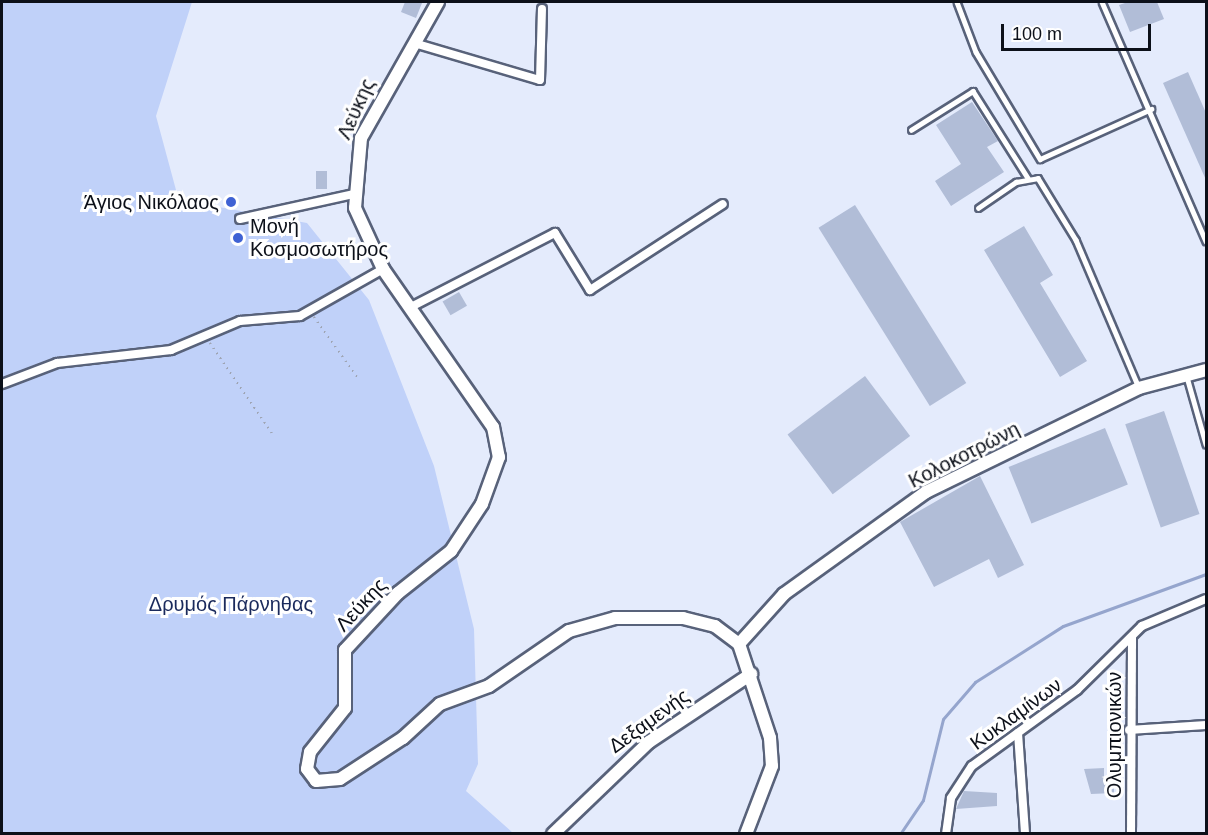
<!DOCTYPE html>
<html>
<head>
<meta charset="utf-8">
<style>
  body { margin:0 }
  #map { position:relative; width:1208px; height:835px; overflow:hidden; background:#e4ebfc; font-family:Arial,sans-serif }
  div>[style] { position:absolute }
  .green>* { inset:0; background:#c0d1f9 }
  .stream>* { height:3px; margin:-1.5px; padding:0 1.5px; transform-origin:1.5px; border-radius:1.5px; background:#95a5cd }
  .building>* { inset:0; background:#b1bdd7; transform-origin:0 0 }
  .path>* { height:1.5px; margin-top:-0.75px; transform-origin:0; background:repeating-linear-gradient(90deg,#9ea4b3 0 1.5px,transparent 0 6px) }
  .roads { filter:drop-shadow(2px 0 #58627a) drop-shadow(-2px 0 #58627a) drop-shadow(0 2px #58627a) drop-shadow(0 -2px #58627a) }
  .lane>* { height:4.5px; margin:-2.25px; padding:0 2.25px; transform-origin:2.25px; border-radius:2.25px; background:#fff }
  .street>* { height:8px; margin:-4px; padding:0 4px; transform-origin:4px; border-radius:4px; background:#fff }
  .secondary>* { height:12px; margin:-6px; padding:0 6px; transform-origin:6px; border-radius:6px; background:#fff }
  .dots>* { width:16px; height:16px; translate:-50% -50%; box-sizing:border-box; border:3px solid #fff; border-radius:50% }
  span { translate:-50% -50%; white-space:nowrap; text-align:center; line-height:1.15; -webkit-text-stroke:6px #fff; paint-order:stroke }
  .street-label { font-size:20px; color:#0c1019 }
  .poi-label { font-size:20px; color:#0c1019 }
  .right { translate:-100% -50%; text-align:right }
  .left { translate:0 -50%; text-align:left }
  .park-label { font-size:20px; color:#1a2a5c }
  .frame { position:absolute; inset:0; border:3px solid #0c1019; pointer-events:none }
  .scale { position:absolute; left:1001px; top:24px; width:150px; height:27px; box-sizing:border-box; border:3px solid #0c1019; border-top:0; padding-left:8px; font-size:18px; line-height:21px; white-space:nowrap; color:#0c1019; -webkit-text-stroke:4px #fff; paint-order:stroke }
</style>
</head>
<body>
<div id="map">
  <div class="green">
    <i style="clip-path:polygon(2px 2px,192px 2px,156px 116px,176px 190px,171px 204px,202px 204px,307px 223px,369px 300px,434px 466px,474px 629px,478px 764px,466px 791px,513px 833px,2px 834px)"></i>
  </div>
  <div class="stream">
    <i style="left:900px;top:834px;width:41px;rotate:-55.9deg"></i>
    <i style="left:923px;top:800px;width:83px;rotate:-76.1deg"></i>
    <i style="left:943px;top:719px;width:49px;rotate:-49.1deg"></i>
    <i style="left:975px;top:682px;width:104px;rotate:-32.5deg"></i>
    <i style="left:1063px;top:626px;width:152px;rotate:-20deg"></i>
  </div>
  <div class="building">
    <i style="clip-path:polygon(405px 2px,422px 3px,416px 18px,401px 12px)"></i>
    <i style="clip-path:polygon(1128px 2px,1157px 2px,1164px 19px,1130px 32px,1119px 5px)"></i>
    <i style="clip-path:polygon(1188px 72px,1206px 113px,1206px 180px,1163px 83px)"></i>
    <i style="clip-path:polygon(972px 102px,998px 141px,987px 147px,1004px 172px,951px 206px,935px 181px,961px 164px,936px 125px)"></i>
    <i style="left:316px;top:171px;width:11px;height:18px"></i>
    <i style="left:855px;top:205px;width:210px;height:43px;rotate:58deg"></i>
    <i style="clip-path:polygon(1024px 226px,1053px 275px,1040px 283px,1087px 361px,1060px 377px,984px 250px)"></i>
    <i style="left:459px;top:292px;width:16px;height:19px;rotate:60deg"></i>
    <i style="left:865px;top:376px;width:75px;height:97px;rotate:53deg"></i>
    <i style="left:1164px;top:411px;width:109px;height:41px;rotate:71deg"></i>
    <i style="left:1105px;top:428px;width:61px;height:104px;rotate:68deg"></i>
    <i style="clip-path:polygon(980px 476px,1024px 565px,998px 578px,989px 559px,934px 587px,900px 522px)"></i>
    <i style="clip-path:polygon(1104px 768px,1104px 781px,1114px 780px,1114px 793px,1091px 794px,1084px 769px)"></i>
    <i style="clip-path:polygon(964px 791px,997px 793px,997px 806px,956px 809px)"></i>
  </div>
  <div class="path">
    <i style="left:314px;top:317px;width:75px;rotate:54.2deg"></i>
    <i style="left:210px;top:343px;width:113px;rotate:55.5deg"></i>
  </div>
  <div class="roads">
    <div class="lane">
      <i style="left:957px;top:2px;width:53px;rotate:69.2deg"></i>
      <i style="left:976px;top:52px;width:125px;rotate:59.1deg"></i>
      <i style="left:1040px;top:159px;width:122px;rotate:-24.2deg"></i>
      <i style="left:1102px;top:2px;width:261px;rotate:66.5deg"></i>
      <i style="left:911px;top:130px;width:73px;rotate:-32.2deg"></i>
      <i style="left:973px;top:91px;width:103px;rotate:57.7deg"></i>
      <i style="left:978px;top:208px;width:46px;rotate:-34.4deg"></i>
      <i style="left:1016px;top:182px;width:22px;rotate:-10deg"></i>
      <i style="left:1038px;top:178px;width:73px;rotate:58.5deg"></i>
      <i style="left:1076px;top:240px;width:161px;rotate:66.9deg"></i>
      <i style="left:1187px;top:377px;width:70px;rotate:74.2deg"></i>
    </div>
    <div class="street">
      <i style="left:414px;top:43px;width:131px;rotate:16.4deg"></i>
      <i style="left:540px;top:80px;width:71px;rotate:-88.4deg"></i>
      <i style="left:240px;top:219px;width:117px;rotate:-12.4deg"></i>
      <i style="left:409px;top:308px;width:164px;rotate:-27.2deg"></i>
      <i style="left:555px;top:233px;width:67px;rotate:58.4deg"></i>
      <i style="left:590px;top:290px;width:158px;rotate:-32.9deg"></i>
      <i style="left:2px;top:384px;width:59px;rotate:-20.9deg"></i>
      <i style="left:57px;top:363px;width:115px;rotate:-6.5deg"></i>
      <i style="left:171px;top:350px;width:75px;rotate:-22.8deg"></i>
      <i style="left:240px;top:321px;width:60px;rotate:-4.8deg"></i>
      <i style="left:300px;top:316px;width:95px;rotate:-29.5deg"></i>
      <i style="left:1129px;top:730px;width:77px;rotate:-3.7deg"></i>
      <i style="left:1018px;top:733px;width:101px;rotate:86deg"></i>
      <i style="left:946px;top:834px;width:36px;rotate:-82deg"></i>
      <i style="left:951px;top:798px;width:38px;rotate:-57deg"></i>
      <i style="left:972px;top:766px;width:130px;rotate:-35.9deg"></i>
      <i style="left:1077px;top:690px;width:91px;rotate:-44.6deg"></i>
      <i style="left:1142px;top:626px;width:69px;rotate:-22.9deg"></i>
      <i style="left:1131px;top:834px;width:197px;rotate:-89.7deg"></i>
    </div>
    <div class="secondary">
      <i style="left:438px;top:2px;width:156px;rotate:119.5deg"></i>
      <i style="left:361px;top:138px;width:70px;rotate:94.9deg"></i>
      <i style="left:355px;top:208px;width:67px;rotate:65.3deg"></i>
      <i style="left:383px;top:269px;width:193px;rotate:55.2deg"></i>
      <i style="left:493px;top:427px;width:31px;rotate:79deg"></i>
      <i style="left:499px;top:457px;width:50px;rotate:109.9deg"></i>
      <i style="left:482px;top:504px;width:56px;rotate:123.4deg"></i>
      <i style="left:451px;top:551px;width:68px;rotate:141.6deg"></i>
      <i style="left:398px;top:593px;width:78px;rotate:132.9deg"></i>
      <i style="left:345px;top:650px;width:58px;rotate:90deg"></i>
      <i style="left:345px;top:708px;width:56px;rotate:128.5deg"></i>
      <i style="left:310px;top:752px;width:17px;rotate:100deg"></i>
      <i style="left:307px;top:769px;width:15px;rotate:53deg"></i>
      <i style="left:316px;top:781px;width:24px;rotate:-5deg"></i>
      <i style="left:340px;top:779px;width:75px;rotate:-33.1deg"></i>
      <i style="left:403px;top:738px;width:50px;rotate:-42.6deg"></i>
      <i style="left:440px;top:704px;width:52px;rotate:-20.2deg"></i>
      <i style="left:489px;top:686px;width:97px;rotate:-34.5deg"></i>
      <i style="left:569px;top:631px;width:48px;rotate:-15.8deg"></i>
      <i style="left:615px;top:618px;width:68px"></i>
      <i style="left:683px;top:618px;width:33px;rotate:14deg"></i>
      <i style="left:715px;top:626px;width:30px;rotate:37deg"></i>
      <i style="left:739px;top:644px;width:99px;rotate:71.7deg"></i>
      <i style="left:770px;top:738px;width:28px;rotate:86deg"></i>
      <i style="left:772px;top:766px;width:73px;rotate:110.9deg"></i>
      <i style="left:739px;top:644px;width:67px;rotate:-48deg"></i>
      <i style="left:784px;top:594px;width:175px;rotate:-35.7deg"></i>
      <i style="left:926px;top:492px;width:237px;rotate:-26deg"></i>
      <i style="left:1139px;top:388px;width:69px;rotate:-15deg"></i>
      <i style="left:553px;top:834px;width:133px;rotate:-43.8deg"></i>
      <i style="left:649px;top:742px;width:123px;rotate:-33.7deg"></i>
    </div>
  </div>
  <div class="dots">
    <i style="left:231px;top:202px;background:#3f62d4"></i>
    <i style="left:238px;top:238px;background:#3f62d4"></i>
  </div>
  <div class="street-label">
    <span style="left:356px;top:109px;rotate:-66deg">Λεύκης</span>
    <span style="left:964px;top:455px;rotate:-27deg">Κολοκοτρώνη</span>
    <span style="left:361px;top:605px;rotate:-47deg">Λεύκης</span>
    <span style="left:1016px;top:714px;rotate:-36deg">Κυκλαμίνων</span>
    <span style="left:649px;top:721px;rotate:-36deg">Δεξαμενής</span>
    <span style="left:1114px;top:735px;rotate:-90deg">Ολυμπιονικών</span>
  </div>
  <div class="poi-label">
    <span class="right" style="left:219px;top:202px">Άγιος Νικόλαος</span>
    <span class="left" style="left:250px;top:238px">Μονή<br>Κοσμοσωτήρος</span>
  </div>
  <div class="park-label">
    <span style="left:231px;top:604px">Δρυμός Πάρνηθας</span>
  </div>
  <div class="frame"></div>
  <div class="scale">100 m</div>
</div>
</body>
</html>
